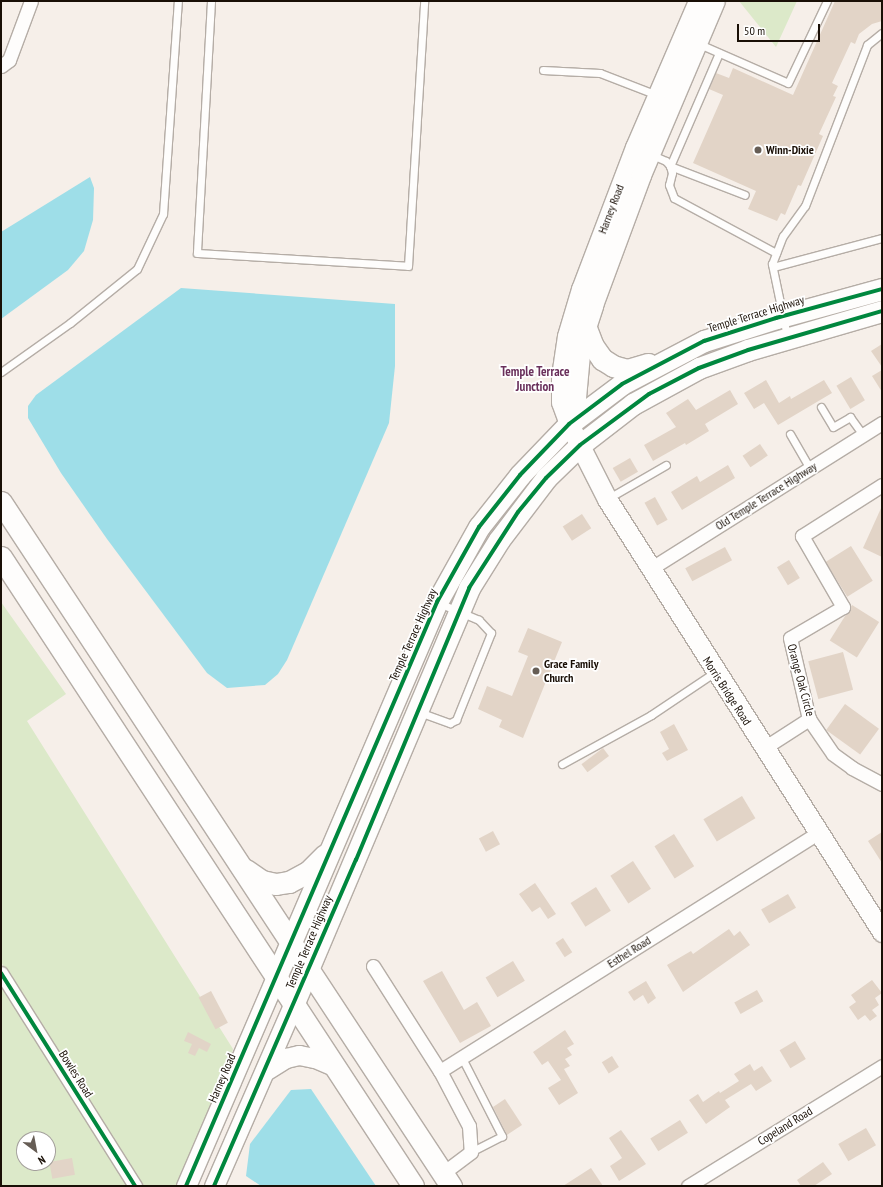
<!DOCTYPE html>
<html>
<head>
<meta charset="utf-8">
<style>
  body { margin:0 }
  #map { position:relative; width:883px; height:1187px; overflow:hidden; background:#f6efe9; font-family:"PT Sans Narrow",sans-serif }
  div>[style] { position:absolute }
  .green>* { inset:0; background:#dce9c9 }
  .water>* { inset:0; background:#9edee8 }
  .building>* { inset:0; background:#e2d4c7; transform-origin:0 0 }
  .roads { filter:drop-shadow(1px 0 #b5ada6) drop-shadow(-1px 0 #b5ada6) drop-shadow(0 1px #b5ada6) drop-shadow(0 -1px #b5ada6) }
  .lane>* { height:7px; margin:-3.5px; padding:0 3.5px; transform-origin:3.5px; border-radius:3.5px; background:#fefdfc }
  .street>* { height:13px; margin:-6.5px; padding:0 6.5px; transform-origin:6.5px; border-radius:6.5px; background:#fefdfc }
  .secondary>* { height:19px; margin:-9.5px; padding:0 9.5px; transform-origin:9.5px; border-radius:9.5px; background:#fefdfc }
  .primary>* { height:21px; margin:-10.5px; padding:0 10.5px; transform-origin:10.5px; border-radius:10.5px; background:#fefdfc }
  .cycleway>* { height:4px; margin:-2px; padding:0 2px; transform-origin:2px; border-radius:2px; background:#00873e }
  .dots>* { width:11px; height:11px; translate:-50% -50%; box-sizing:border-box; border:2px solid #fff; border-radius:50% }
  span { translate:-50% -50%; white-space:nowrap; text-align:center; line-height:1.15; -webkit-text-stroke:3.5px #fff; paint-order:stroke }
  .poi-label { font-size:12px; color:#190f06; font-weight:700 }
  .left { translate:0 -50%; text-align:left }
  .street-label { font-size:12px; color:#190f06 }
  .neighbourhood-label { font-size:13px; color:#6a305b; font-weight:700 }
  .frame { position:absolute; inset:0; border:2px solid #190f06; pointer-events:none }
  .north { position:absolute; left:16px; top:1131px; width:40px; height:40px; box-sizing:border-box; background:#fff; border:1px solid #a39f9b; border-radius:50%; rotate:148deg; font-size:11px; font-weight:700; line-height:16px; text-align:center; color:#190f06 }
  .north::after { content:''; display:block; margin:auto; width:14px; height:18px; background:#665d55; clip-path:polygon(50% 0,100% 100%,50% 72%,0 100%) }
  .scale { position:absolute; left:737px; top:24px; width:83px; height:18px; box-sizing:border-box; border:2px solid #190f06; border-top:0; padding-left:5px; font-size:12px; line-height:14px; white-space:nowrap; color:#190f06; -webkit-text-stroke:3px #fff; paint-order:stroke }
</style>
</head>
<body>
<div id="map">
  <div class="green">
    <i style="clip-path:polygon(739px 1px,797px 1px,776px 47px)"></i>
    <i style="clip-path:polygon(1px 602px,66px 694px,27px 721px,233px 1049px,226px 1078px,179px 1186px,146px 1186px,139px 1182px,1px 962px)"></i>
    <i style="clip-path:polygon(evenodd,1px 984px,128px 1186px,1px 1186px,1px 984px,24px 1139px,48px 1139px,48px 1163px,24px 1163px,24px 1139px)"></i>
  </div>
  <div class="water">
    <i style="clip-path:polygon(90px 177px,94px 188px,93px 220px,84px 251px,68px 270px,1px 319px,1px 232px)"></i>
    <i style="clip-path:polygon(181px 288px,395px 304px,395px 366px,389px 423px,287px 660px,278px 674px,265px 685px,227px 688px,207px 673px,107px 539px,61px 473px,28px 418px,28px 406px,36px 395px)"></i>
    <i style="clip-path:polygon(311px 1089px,376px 1186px,261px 1186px,246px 1176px,250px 1144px,291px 1090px)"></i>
  </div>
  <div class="building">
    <i style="clip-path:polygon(835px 1px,882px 1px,882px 21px,872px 24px,859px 34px,855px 44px,851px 42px,832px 83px,838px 86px,833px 96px,836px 97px,819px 134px,823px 136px,801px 186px,798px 185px,785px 215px,781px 213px,777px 221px,748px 209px,756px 191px,693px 163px,723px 95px,709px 89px,716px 73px,729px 78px,733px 68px,793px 95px)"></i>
    <i style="clip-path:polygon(882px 344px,882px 367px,871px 351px)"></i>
    <i style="clip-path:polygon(882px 370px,882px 392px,872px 376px)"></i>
    <i style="left:851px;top:377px;width:27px;height:17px;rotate:59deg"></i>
    <i style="clip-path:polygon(766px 380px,779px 403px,790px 396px,791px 399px,824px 380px,832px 393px,778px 425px,764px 403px,754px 409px,744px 393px)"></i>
    <i style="clip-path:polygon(730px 390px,738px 404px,705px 424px,709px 431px,686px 445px,685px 443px,653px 461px,644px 445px,676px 427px,666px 413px,688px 399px,696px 410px)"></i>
    <i style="left:760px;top:444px;width:14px;height:21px;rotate:56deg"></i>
    <i style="left:630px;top:458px;width:16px;height:20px;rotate:60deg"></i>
    <i style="clip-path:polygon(728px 465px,735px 478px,682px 510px,671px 492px,697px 476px,700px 482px)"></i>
    <i style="left:655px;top:497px;width:26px;height:12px;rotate:61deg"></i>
    <i style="clip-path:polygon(882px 506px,882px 557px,863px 548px)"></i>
    <i style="left:582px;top:514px;width:17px;height:23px;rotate:57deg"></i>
    <i style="left:851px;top:546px;width:41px;height:30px;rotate:58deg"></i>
    <i style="left:725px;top:547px;width:15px;height:45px;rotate:62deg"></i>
    <i style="left:789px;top:560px;width:21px;height:14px;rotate:59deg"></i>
    <i style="left:852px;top:605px;width:32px;height:42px;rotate:32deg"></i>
    <i style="clip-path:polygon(528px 628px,562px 642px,523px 738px,499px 727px,502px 720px,478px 709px,487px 686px,512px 696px,528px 656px,518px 652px)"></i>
    <i style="left:843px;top:652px;width:39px;height:36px;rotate:75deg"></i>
    <i style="left:845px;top:704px;width:42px;height:32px;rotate:36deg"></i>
    <i style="clip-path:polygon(674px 724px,688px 750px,667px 761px,662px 753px,669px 749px,660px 732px)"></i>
    <i style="left:603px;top:748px;width:10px;height:27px;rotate:53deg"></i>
    <i style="left:742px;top:796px;width:26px;height:45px;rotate:59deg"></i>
    <i style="left:493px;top:831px;width:15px;height:16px;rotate:62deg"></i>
    <i style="clip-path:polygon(882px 832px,882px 863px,868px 841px)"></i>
    <i style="left:674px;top:834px;width:38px;height:23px;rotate:58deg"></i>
    <i style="left:633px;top:861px;width:33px;height:27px;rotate:57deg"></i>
    <i style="clip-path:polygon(535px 883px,556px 914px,548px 919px,540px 907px,532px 912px,519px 894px)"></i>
    <i style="left:596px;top:887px;width:28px;height:30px;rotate:58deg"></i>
    <i style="left:788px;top:894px;width:16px;height:31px;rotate:60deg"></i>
    <i style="clip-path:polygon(729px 929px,734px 936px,740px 931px,750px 945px,683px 992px,667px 965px,691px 951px,693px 954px)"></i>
    <i style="left:563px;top:938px;width:17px;height:9px;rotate:57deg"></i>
    <i style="left:513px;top:961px;width:23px;height:32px;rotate:59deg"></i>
    <i style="clip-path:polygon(442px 971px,464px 1010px,477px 1002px,491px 1026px,460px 1043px,423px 981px)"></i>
    <i style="clip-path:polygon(872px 980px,882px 993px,875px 998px,879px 1005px,872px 1010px,877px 1016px,870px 1021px,865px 1015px,858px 1020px,849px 1007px,856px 1002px,851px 995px)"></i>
    <i style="clip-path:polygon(646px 981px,656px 998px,648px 1004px,643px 995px,634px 1001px,628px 992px)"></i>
    <i style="left:757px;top:990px;width:13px;height:26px;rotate:61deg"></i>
    <i style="left:211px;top:991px;width:36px;height:14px;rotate:62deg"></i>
    <i style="clip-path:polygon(565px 1030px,574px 1044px,567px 1048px,572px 1055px,565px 1059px,570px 1066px,564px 1069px,578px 1093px,559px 1105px,548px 1088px,561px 1080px,548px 1061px,542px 1065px,533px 1052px)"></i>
    <i style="clip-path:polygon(188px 1032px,211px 1044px,207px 1052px,199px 1048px,195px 1056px,188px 1053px,192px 1044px,184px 1041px)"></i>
    <i style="left:795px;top:1041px;width:21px;height:18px;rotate:59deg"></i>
    <i style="left:612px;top:1056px;width:13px;height:12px;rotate:58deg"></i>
    <i style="clip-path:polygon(750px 1064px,754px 1071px,762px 1066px,772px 1081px,756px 1091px,751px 1084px,725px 1100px,730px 1107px,706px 1124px,689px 1100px,698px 1094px,703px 1102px,719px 1091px,720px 1093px,739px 1081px,734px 1074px)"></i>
    <i style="clip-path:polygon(505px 1099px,522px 1125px,507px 1135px,493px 1107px)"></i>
    <i style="left:680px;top:1120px;width:15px;height:35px;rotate:58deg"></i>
    <i style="left:866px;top:1128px;width:20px;height:32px;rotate:60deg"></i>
    <i style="clip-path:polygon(621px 1130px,646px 1164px,619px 1181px,610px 1166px,622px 1158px,609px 1138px)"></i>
    <i style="left:72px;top:1158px;width:17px;height:23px;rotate:80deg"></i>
    <i style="clip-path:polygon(823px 1162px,832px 1174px,814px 1186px,801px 1186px,797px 1180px)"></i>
    <i style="clip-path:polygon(591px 1168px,603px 1186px,563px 1186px)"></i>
  </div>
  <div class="roads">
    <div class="lane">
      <i style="left:211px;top:1px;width:252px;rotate:93.2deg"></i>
      <i style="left:197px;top:253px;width:211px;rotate:3.5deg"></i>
      <i style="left:408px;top:266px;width:265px;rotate:-86.5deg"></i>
      <i style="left:697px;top:43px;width:99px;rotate:23.7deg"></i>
      <i style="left:788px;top:83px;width:91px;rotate:-64.6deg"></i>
      <i style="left:719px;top:53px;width:123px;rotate:113.4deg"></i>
      <i style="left:670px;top:166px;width:80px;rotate:21.1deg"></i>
      <i style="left:543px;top:70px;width:57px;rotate:3deg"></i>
      <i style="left:600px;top:73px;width:61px;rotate:21.1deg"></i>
      <i style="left:650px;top:154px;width:17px;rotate:24deg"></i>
      <i style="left:666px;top:161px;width:6px;rotate:51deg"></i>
      <i style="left:670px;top:166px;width:7px;rotate:74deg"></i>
      <i style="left:672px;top:173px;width:12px;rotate:104deg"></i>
      <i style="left:669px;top:185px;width:14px;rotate:69deg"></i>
      <i style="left:674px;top:198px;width:116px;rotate:28.3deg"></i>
      <i style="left:773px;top:267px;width:113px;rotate:-14.9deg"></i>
      <i style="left:787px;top:336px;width:74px;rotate:-101.8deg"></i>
      <i style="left:772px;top:264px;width:30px;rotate:-69deg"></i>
      <i style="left:783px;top:236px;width:37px;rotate:-54deg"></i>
      <i style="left:805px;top:206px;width:173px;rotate:-68.9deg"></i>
      <i style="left:867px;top:45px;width:19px;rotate:-39deg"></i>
      <i style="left:1px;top:372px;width:85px;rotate:-35.4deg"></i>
      <i style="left:70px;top:323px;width:86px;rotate:-38.9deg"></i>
      <i style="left:137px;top:269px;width:61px;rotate:-64.7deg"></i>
      <i style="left:163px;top:214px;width:214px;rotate:-86deg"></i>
      <i style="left:821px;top:407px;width:23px;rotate:59deg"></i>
      <i style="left:833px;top:427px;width:20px;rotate:-30deg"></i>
      <i style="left:850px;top:417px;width:22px;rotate:54deg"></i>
      <i style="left:790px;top:434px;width:39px;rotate:60deg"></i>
      <i style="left:607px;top:499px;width:68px;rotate:-30deg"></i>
      <i style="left:419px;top:712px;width:33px;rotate:20deg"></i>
      <i style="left:450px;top:723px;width:7px;rotate:-27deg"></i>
      <i style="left:456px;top:720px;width:94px;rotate:-68.1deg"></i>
      <i style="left:491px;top:633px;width:18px;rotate:-133deg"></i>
      <i style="left:479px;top:620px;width:43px;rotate:-157deg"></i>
      <i style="left:562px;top:764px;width:102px;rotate:-28.8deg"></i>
      <i style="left:651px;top:715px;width:77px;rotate:-33.9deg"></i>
      <i style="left:462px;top:1058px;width:88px;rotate:62.9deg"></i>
      <i style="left:502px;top:1136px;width:35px;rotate:153deg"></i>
    </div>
    <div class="street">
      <i style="left:1px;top:66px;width:10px;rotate:-37deg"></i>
      <i style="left:9px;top:60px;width:63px;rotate:-69.6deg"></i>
      <i style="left:882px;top:485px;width:95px;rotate:147.5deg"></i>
      <i style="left:802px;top:536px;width:82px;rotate:60deg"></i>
      <i style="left:843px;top:607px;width:61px;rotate:149.7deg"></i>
      <i style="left:790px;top:638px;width:83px;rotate:76.8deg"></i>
      <i style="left:809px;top:719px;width:42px;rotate:55.6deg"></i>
      <i style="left:833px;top:754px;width:24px;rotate:36deg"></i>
      <i style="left:852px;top:768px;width:34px;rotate:28deg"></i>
      <i style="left:650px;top:569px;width:274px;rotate:-32.2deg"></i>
      <i style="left:764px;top:748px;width:54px;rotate:-32.8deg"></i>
      <i style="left:373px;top:966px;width:125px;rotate:57.5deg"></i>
      <i style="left:440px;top:1071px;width:62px;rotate:62.2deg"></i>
      <i style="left:469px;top:1126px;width:26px;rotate:86deg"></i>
      <i style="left:471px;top:1152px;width:35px;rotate:143deg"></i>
      <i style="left:1px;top:973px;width:252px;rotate:57.8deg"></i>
      <i style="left:440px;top:1071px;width:447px;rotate:-32.2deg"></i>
      <i style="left:688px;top:1186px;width:228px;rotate:-31.7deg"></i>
    </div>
    <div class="secondary">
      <i style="left:698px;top:1px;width:159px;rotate:113.3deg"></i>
      <i style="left:635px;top:147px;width:152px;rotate:110.8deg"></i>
      <i style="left:581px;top:289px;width:49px;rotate:106.6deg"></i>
      <i style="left:567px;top:336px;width:40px;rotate:98.5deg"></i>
      <i style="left:561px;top:376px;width:26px;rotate:90deg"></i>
      <i style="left:561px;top:402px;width:23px;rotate:70deg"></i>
      <i style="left:569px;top:424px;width:84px;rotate:63.1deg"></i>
      <i style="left:607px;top:499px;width:513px;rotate:57.58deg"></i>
      <i style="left:569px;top:424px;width:27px;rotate:-75deg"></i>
      <i style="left:576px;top:398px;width:55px;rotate:-84.8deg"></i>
      <i style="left:581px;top:343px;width:40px;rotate:-72deg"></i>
      <i style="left:593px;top:305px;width:139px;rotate:-69.7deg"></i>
      <i style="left:641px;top:175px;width:189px;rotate:-67deg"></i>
      <i style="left:265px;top:1071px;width:25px;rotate:-32deg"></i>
      <i style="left:286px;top:1058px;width:13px;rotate:-13deg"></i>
      <i style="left:299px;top:1055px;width:16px;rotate:11deg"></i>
      <i style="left:315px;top:1058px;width:21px;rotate:23deg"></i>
      <i style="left:186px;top:1186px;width:228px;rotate:-66.7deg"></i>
      <i style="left:214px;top:1186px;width:197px;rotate:-66.4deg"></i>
    </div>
    <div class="primary">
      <i style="left:586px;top:328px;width:19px;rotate:69deg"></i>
      <i style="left:593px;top:346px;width:16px;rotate:55deg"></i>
      <i style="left:602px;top:359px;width:13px;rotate:32deg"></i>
      <i style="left:613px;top:366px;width:15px;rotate:16deg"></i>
      <i style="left:627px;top:370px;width:22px;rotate:-16deg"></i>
      <i style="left:1px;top:502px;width:819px;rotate:56.66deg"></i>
      <i style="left:1px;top:557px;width:752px;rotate:56.77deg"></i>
      <i style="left:246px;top:870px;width:19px;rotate:35deg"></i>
      <i style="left:262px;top:881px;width:14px;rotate:12deg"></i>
      <i style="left:276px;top:884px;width:13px;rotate:-9deg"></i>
      <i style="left:289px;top:882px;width:21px;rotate:-28deg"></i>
      <i style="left:308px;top:872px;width:24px;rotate:-45deg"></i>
      <i style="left:276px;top:977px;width:408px;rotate:-66.8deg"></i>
      <i style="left:437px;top:602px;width:86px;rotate:-60.8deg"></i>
      <i style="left:479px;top:527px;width:66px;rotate:-51.7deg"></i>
      <i style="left:520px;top:475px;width:71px;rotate:-46.1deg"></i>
      <i style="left:569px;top:424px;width:66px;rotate:-37deg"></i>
      <i style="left:622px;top:384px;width:93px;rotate:-27.7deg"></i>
      <i style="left:704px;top:341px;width:76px;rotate:-17.7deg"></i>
      <i style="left:776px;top:318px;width:110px;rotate:-15.3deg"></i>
      <i style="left:293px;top:1005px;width:453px;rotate:-67.1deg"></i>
      <i style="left:469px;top:588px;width:57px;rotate:-58deg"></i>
      <i style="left:499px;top:540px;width:78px;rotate:-52.8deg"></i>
      <i style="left:546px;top:478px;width:47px;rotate:-44.1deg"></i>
      <i style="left:580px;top:445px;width:67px;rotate:-37.7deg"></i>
      <i style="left:633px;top:404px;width:75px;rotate:-28.6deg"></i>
      <i style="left:699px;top:368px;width:52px;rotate:-20.2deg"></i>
      <i style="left:748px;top:350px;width:140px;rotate:-16.2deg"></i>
    </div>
  </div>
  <div class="cycleway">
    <i style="left:1px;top:973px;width:252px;rotate:57.8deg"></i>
    <i style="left:186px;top:1186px;width:636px;rotate:-66.74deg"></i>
    <i style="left:437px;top:602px;width:86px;rotate:-60.8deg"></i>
    <i style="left:479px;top:527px;width:66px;rotate:-51.7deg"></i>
    <i style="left:520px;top:475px;width:71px;rotate:-46.1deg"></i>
    <i style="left:569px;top:424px;width:66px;rotate:-37deg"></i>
    <i style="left:622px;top:384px;width:93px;rotate:-27.7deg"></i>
    <i style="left:704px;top:341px;width:76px;rotate:-17.7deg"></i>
    <i style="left:776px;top:318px;width:110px;rotate:-15.3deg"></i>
    <i style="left:214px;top:1186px;width:356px;rotate:-66.5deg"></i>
    <i style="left:356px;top:860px;width:295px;rotate:-67.4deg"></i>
    <i style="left:469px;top:588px;width:90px;rotate:-57.2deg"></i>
    <i style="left:518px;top:512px;width:44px;rotate:-50.5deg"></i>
    <i style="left:546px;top:478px;width:47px;rotate:-44.1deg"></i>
    <i style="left:580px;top:445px;width:86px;rotate:-36.5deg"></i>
    <i style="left:649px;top:394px;width:56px;rotate:-27.5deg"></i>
    <i style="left:699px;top:368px;width:52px;rotate:-20.2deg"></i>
    <i style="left:748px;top:350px;width:140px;rotate:-16.2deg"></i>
  </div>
  <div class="dots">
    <i style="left:758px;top:150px;background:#665d55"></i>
    <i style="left:536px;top:671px;background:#665d55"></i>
  </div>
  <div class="poi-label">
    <span class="left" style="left:766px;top:150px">Winn-Dixie</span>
    <span class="left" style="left:544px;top:671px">Grace Family<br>Church</span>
  </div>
  <div class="street-label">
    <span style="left:611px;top:209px;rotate:-69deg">Harney Road</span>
    <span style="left:756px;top:314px;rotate:-17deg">Temple Terrace Highway</span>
    <span style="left:766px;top:496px;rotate:-32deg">Old Temple Terrace Highway</span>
    <span style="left:413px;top:635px;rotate:-66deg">Temple Terrace Highway</span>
    <span style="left:801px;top:680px;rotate:75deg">Orange Oak Circle</span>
    <span style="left:727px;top:691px;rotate:57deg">Morris Bridge Road</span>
    <span style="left:309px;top:942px;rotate:-67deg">Temple Terrace Highway</span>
    <span style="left:629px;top:952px;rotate:-32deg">Esthel Road</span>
    <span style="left:76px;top:1074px;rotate:58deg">Bowles Road</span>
    <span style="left:222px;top:1078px;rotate:-67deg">Harney Road</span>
    <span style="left:785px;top:1126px;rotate:-32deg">Copeland Road</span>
  </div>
  <div class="neighbourhood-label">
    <span style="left:535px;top:380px">Temple Terrace<br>Junction</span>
  </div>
  <div class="frame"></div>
  <div class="north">N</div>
  <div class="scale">50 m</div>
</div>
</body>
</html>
